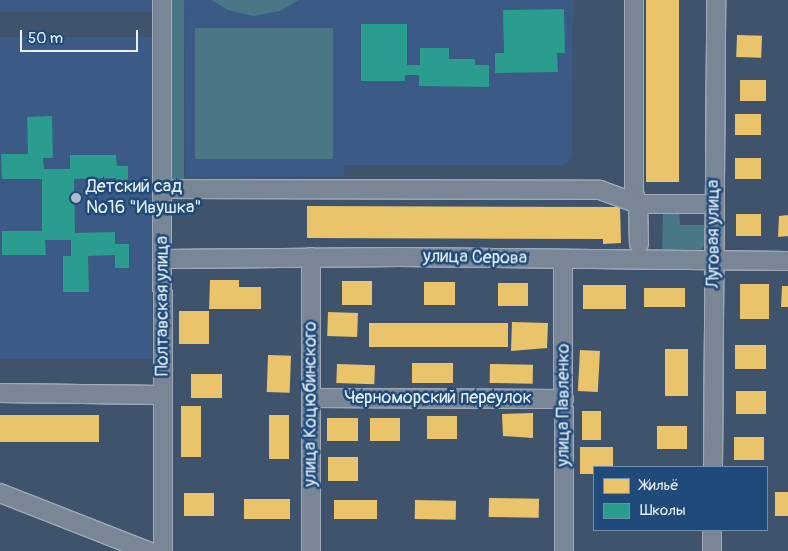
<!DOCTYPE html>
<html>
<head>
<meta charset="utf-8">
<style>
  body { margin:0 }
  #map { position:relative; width:788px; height:551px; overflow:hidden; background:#3f536d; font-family:Pangolin,sans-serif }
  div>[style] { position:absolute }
  .built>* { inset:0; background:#3c5a86; transform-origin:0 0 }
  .green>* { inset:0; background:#497785; transform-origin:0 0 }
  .homes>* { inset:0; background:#e9c46a; transform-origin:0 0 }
  .schools>* { inset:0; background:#2a9d8f }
  .roads { filter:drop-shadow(1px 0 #9fa9b7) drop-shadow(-1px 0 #9fa9b7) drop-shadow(0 1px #9fa9b7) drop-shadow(0 -1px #9fa9b7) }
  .minor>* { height:18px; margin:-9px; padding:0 9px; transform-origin:9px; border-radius:9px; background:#798695 }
  .dots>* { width:14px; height:14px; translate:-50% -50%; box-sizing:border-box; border:2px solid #1f4a7a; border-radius:50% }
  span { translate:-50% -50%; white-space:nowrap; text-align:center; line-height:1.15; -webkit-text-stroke:5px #1f4a7a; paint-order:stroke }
  .poi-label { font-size:18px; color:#e8f1f8 }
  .left { translate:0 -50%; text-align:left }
  .street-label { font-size:18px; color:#e8f1f8 }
  .legend { position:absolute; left:593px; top:466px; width:175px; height:65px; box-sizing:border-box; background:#1f4a7a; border:1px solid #6f8dac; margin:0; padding:6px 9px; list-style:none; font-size:15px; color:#e8f1f8 }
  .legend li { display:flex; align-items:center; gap:10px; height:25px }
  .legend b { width:25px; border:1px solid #6f8dac }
  .scale { position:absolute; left:20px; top:30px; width:118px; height:22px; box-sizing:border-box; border:2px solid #e8f1f8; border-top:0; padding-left:6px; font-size:15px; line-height:18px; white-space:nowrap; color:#e8f1f8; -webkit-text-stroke:4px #1f4a7a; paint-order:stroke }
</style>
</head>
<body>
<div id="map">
  <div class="built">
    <i style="left:0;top:0;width:152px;height:12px"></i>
    <i style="clip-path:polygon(184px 0,573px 0,572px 157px,565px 165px,345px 165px,344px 176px,186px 177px)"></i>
    <i style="left:0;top:37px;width:152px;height:322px"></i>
  </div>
  <div class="green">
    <i style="left:167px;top:0;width:17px;height:184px"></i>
    <i style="clip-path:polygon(211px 0,299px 0,280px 11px,253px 16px,228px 10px)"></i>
    <i style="left:195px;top:28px;width:138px;height:131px"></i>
    <i style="clip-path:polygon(663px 211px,679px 211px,680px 225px,706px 225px,705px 244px,701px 251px,662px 251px)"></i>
  </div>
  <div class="homes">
    <i style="left:646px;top:0;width:33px;height:182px"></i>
    <i style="left:737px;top:35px;width:25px;height:22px;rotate:2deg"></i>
    <i style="left:740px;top:80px;width:26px;height:21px"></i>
    <i style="left:735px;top:114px;width:26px;height:21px"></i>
    <i style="left:735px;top:158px;width:26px;height:21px"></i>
    <i style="clip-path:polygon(307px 206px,620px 207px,621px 243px,603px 244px,603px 239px,307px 238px)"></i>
    <i style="left:761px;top:214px;width:22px;height:25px;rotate:90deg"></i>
    <i style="clip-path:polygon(788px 215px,788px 236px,778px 237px,779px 216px)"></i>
    <i style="clip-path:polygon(210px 280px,239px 280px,239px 287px,261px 287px,261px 309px,209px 309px)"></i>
    <i style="left:342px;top:281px;width:30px;height:24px"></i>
    <i style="left:424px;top:282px;width:31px;height:23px"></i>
    <i style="left:498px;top:283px;width:30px;height:23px"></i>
    <i style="left:740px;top:284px;width:29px;height:35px"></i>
    <i style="left:583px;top:285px;width:43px;height:24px"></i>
    <i style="clip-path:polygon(782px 286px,788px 286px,788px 307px,781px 307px)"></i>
    <i style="left:644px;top:288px;width:41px;height:19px"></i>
    <i style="left:179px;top:311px;width:30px;height:33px"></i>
    <i style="left:328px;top:312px;width:30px;height:24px;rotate:2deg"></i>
    <i style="clip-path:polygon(512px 322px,548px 323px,547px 348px,511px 351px)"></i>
    <i style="left:369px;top:323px;width:139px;height:24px"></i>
    <i style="left:735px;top:345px;width:31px;height:24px"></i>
    <i style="left:665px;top:349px;width:23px;height:47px"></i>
    <i style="left:580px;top:350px;width:20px;height:41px;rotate:3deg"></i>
    <i style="left:268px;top:355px;width:23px;height:37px;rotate:2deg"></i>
    <i style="left:412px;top:363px;width:41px;height:20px"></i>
    <i style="left:337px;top:364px;width:38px;height:19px;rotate:2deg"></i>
    <i style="left:490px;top:364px;width:43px;height:19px;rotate:1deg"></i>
    <i style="left:191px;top:374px;width:31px;height:24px"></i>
    <i style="left:736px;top:391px;width:30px;height:23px"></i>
    <i style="left:181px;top:406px;width:20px;height:51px"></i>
    <i style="left:582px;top:411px;width:19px;height:29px"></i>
    <i style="clip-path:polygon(533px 413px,533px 438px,503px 436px,502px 414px)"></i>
    <i style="left:0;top:415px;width:99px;height:27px"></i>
    <i style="left:269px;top:415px;width:20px;height:44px"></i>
    <i style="left:427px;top:416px;width:30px;height:23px"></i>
    <i style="left:327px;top:418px;width:31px;height:23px"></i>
    <i style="left:370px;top:418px;width:30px;height:23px"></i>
    <i style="left:657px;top:426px;width:30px;height:23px"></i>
    <i style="left:734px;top:437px;width:30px;height:23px"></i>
    <i style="clip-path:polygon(580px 447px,613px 447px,613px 467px,594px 467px,594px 474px,580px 474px)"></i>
    <i style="left:328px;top:457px;width:30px;height:24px"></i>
    <i style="left:775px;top:492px;width:13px;height:24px"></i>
    <i style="left:184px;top:493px;width:30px;height:23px"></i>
    <i style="left:489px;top:498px;width:50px;height:19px;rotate:1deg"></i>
    <i style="left:244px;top:499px;width:46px;height:20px"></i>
    <i style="left:377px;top:500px;width:19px;height:43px;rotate:90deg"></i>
    <i style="left:415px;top:500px;width:41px;height:19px;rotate:1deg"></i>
  </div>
  <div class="schools">
    <i style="clip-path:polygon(564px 9px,565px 53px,557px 53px,558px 72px,495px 73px,495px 53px,504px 53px,503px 10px)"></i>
    <i style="clip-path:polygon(361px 24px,407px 24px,407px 65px,420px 65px,420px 48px,449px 48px,449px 59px,475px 59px,475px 65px,489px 65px,489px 87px,419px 86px,419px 75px,405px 75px,405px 81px,361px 81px)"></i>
    <i style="clip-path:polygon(52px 116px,53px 158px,43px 158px,44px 169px,70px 169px,70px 155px,116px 155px,117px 166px,128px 166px,128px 188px,116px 188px,116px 178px,74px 179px,75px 233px,115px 232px,115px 244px,129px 244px,129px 268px,115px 268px,115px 255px,88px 256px,89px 292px,63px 292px,63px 256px,71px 256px,71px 240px,45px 240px,46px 255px,2px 255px,2px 231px,42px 231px,42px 179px,2px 179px,1px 154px,28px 154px,27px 117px)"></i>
  </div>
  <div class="roads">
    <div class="minor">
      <i style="left:162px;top:0;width:551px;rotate:89.9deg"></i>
      <i style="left:634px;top:0;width:193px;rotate:90deg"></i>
      <i style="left:634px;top:193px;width:12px;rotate:70deg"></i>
      <i style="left:638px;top:204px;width:76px"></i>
      <i style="left:163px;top:189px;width:437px;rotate:0.1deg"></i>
      <i style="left:600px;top:190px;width:40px;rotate:20.2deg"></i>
      <i style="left:638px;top:204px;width:40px;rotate:88.6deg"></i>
      <i style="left:163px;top:259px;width:237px;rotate:-0.5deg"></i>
      <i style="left:400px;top:257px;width:388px;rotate:0.6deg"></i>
      <i style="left:563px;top:259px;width:292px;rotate:89.8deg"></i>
      <i style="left:0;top:393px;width:163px;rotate:0.7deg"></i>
      <i style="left:312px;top:398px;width:252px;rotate:0.2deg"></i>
      <i style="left:713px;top:467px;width:467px;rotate:-89.6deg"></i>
      <i style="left:0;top:493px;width:159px;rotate:21.4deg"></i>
      <i style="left:311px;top:551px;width:294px;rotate:-90deg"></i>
      <i style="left:712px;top:551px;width:21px;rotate:-90deg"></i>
    </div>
  </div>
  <div class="dots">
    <i style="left:76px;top:198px;background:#adbac7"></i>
  </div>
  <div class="poi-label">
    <span class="left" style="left:86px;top:198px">Детский сад<br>№16 "Ивушка"</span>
  </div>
  <div class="street-label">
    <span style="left:714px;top:234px;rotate:-90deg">Луговая улица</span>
    <span style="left:475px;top:258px;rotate:1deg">улица Серова</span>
    <span style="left:163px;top:306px;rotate:-90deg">Полтавская улица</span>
    <span style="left:438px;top:398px">Черноморский переулок</span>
    <span style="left:311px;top:404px;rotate:-90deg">улица Коцюбинского</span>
    <span style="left:564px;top:405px;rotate:-90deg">улица Павленко</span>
  </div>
  <ul class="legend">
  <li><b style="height:14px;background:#e9c46a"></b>Жильё</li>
  <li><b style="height:14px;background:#2a9d8f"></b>Школы</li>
  </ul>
  <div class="scale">50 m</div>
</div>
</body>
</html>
